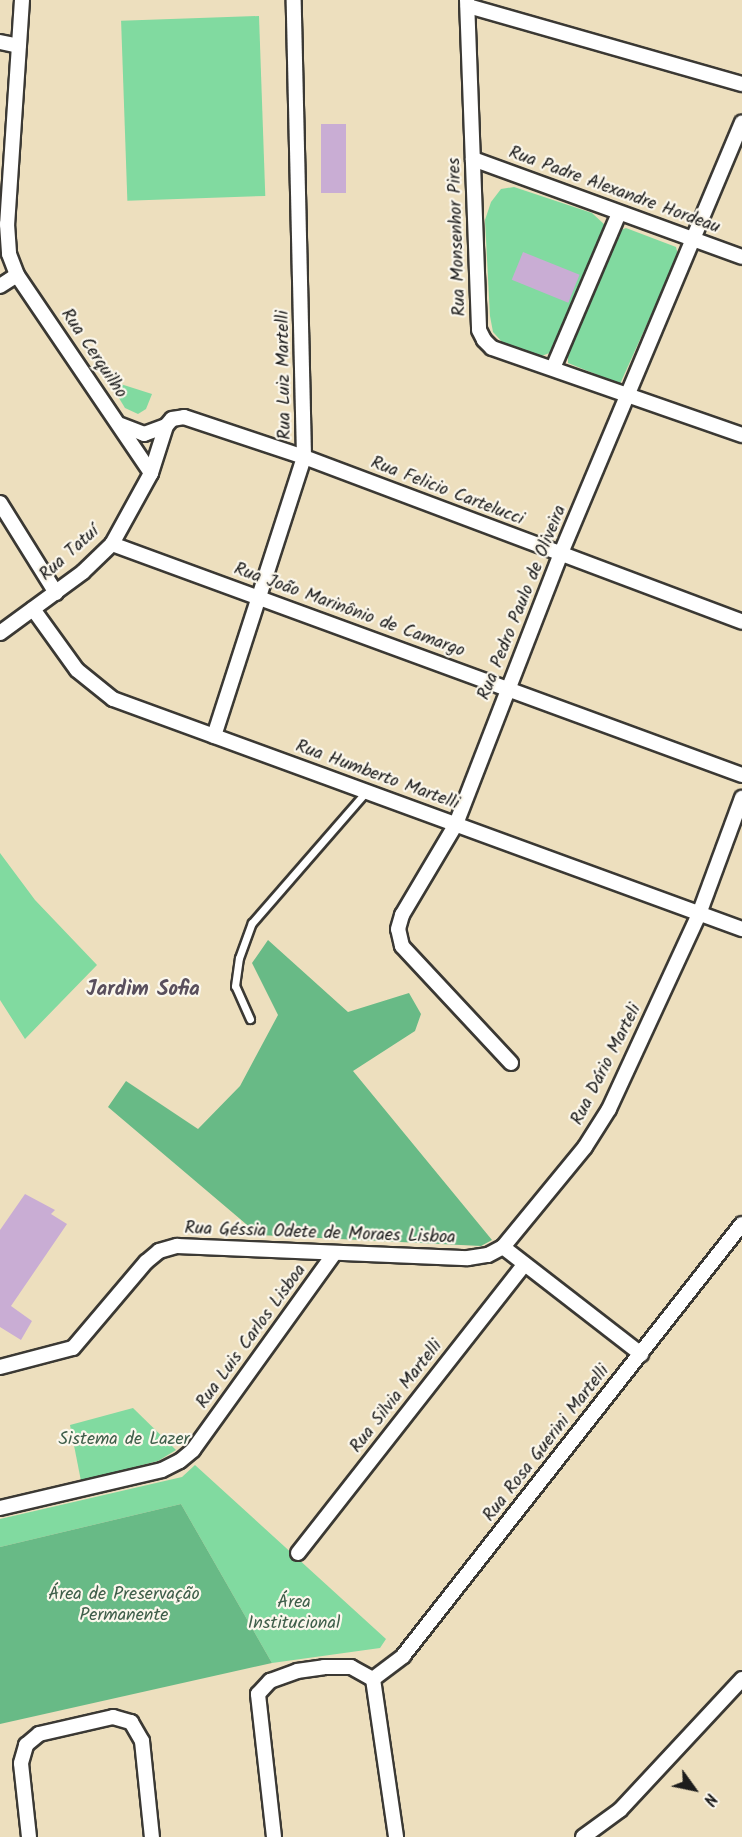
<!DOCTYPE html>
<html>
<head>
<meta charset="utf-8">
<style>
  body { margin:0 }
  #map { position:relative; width:742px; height:1837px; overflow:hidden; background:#eddfbe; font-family:Kalam,sans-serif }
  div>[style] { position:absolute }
  .green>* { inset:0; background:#81daa0; transform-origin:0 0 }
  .forest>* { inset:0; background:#68ba86 }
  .building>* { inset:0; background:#c9add4; transform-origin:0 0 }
  .roads { filter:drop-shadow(2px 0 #3b3934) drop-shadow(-2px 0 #3b3934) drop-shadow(0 2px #3b3934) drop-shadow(0 -2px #3b3934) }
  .service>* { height:7px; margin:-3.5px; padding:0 3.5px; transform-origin:3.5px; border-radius:3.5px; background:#fff }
  .minor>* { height:14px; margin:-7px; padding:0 7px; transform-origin:7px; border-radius:7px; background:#fff }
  span { translate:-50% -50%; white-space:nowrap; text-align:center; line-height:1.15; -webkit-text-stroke:4.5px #fbf7ec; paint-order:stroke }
  .street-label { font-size:18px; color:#1c1c1c }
  .park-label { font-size:18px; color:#3f5e4a }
  .quarter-label { font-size:21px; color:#594f5c; font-weight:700 }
  .north { position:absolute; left:664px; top:1759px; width:60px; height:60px; -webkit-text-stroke:4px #fbf7ec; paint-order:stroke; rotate:123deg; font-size:16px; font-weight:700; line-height:24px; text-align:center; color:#1c1c1c }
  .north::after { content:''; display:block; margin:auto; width:21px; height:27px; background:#1c1c1c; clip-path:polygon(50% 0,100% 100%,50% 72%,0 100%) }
</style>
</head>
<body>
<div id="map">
  <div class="green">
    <i style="left:259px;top:16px;width:180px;height:138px;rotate:88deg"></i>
    <i style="clip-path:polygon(514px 187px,592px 213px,605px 225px,562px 337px,552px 352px,539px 357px,503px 343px,493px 332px,490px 316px,485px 220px,491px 202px,501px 189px)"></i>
    <i style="clip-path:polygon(626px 228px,676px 247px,678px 255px,620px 384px,568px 363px,568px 355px,618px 231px)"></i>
    <i style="clip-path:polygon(108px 380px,152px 394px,146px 409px,138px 414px,125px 408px)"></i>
    <i style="clip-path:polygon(0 853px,35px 900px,97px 965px,25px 1039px,0 1000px)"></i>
    <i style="clip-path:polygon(133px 1408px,176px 1450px,158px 1461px,81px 1481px,70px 1425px)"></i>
    <i style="clip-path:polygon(195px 1465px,386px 1639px,380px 1648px,272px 1663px,181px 1504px,0 1547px,0 1519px,182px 1477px)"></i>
  </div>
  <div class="forest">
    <i style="clip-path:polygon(268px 940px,348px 1012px,409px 993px,421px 1014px,415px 1031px,353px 1071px,492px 1240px,481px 1246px,259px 1235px,108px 1107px,126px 1081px,198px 1129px,240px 1086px,278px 1015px,252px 963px)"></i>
    <i style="clip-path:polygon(181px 1504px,272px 1663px,0 1724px,0 1547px)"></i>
  </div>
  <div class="building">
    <i style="left:346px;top:124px;width:69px;height:25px;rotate:90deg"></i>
    <i style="left:523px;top:252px;width:61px;height:30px;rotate:22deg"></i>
    <i style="clip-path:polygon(25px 1194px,55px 1210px,51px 1214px,67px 1224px,11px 1306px,32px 1321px,21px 1340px,0 1327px,0 1230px)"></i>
  </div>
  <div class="roads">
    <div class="service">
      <i style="left:250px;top:1019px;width:36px;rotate:-114deg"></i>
      <i style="left:235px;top:986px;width:28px;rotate:-82deg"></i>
      <i style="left:239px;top:958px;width:37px;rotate:-70deg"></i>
      <i style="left:252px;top:923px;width:172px;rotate:-49deg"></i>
    </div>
    <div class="minor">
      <i style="left:22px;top:0;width:225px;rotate:93.8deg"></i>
      <i style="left:7px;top:224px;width:30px;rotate:86deg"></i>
      <i style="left:9px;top:254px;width:22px;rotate:69deg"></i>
      <i style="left:17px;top:275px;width:239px;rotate:55.9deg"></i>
      <i style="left:467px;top:0;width:330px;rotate:87.9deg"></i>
      <i style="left:479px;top:330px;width:11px;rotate:63deg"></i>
      <i style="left:484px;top:340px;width:11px;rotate:45deg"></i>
      <i style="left:492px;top:348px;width:265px;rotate:19.2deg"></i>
      <i style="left:468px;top:6px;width:285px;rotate:15.9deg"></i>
      <i style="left:0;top:42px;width:19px;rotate:12deg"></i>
      <i style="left:473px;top:159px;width:286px;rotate:20deg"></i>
      <i style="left:0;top:286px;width:20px;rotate:-33deg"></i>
      <i style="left:553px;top:368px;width:168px;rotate:-66.9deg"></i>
      <i style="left:121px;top:425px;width:25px;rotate:21deg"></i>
      <i style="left:144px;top:434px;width:23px;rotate:-20deg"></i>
      <i style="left:0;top:503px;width:106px;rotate:58.1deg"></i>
      <i style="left:112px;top:544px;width:671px;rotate:20.14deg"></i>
      <i style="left:33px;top:609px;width:75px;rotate:54.2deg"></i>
      <i style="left:77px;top:670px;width:46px;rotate:38.9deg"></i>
      <i style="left:113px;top:699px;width:670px;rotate:20.09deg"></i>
      <i style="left:0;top:633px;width:103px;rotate:-36.3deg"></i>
      <i style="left:83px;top:572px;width:40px;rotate:-44deg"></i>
      <i style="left:112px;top:544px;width:81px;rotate:-61.2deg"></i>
      <i style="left:151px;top:473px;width:49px;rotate:-72.3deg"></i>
      <i style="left:166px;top:426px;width:9px;rotate:-49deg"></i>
      <i style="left:172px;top:419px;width:12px;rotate:-9deg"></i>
      <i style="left:184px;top:417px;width:126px;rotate:18.4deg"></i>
      <i style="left:304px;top:457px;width:468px;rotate:20.6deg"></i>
      <i style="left:214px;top:736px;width:293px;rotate:-72.1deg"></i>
      <i style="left:304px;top:457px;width:457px;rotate:-91.3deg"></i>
      <i style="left:511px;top:1063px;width:160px;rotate:-133deg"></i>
      <i style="left:402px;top:946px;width:17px;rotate:-103deg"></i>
      <i style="left:398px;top:929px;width:15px;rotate:-74deg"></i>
      <i style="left:402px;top:915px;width:106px;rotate:-59.3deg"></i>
      <i style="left:456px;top:824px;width:291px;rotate:-68.8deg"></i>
      <i style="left:561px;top:553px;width:467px;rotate:-67.2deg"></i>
      <i style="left:503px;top:1247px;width:175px;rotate:37.8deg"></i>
      <i style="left:0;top:1367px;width:75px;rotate:-14.6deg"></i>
      <i style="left:73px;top:1348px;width:113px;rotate:-49.7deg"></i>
      <i style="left:146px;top:1262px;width:17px;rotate:-40deg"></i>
      <i style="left:159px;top:1251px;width:19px;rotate:-16deg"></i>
      <i style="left:177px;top:1246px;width:291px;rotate:2.4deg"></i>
      <i style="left:468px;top:1258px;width:20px;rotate:-9deg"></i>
      <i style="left:488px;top:1255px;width:17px;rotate:-28deg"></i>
      <i style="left:503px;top:1247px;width:129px;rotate:-50.6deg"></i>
      <i style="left:585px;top:1147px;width:45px;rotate:-57.7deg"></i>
      <i style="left:609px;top:1109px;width:215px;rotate:-65.2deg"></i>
      <i style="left:699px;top:914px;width:124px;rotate:-69.7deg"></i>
      <i style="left:0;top:1508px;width:166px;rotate:-13.2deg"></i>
      <i style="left:162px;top:1470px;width:20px;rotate:-27deg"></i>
      <i style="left:180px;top:1461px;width:17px;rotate:-40deg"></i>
      <i style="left:193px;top:1450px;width:240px;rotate:-54.3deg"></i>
      <i style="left:298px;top:1553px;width:367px;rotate:-51.9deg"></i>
      <i style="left:373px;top:1679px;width:38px;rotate:-37deg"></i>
      <i style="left:403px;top:1656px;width:549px;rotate:-51.88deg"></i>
      <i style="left:29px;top:1837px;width:74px;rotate:-96.2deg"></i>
      <i style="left:21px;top:1763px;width:19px;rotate:-74deg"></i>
      <i style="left:26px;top:1745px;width:17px;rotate:-40deg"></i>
      <i style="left:39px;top:1734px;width:76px;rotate:-12.9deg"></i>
      <i style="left:113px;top:1717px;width:19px;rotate:16deg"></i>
      <i style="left:131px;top:1722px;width:22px;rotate:60deg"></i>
      <i style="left:142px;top:1741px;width:97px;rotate:84.1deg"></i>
      <i style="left:274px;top:1837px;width:144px;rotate:-96.4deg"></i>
      <i style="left:258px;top:1694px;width:18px;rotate:-47deg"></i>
      <i style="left:270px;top:1681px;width:29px;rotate:-20deg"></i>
      <i style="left:297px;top:1671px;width:27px;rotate:-8deg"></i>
      <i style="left:324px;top:1667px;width:27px"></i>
      <i style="left:351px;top:1667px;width:25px;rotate:29deg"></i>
      <i style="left:373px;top:1679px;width:160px;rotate:81.7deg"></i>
      <i style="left:583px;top:1837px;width:46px;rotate:-36.1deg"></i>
      <i style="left:620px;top:1810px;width:179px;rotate:-47deg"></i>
    </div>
  </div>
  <div class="street-label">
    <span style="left:614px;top:191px;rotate:20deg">Rua Padre Alexandre Hordeau</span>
    <span style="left:458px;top:237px;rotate:-92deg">Rua Monsenhor Pires</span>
    <span style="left:93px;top:354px;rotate:56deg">Rua Cerquilho</span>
    <span style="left:285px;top:375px;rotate:-91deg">Rua Luiz Martelli</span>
    <span style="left:447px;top:492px;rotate:21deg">Rua Felicio Cartelucci</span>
    <span style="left:70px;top:554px;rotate:-42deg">Rua Tatuí</span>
    <span style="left:523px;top:603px;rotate:-68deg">Rua Pedro Paulo de Oliveira</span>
    <span style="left:349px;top:611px;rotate:20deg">Rua João Marinônio de Camargo</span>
    <span style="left:377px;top:776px;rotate:20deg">Rua Humberto Martelli</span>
    <span style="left:607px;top:1065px;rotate:-63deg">Rua Dário Marteli</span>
    <span style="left:320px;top:1234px;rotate:2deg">Rua Géssia Odete de Moraes Lisboa</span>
    <span style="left:252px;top:1337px;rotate:-54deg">Rua Luis Carlos Lisboa</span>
    <span style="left:397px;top:1397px;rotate:-52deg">Rua Silvia Martelli</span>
    <span style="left:547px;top:1444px;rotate:-52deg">Rua Rosa Guerini Martelli</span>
  </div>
  <div class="park-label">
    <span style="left:124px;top:1440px">Sistema de Lazer</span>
    <span style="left:124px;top:1606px">Área de Preservação<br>Permanente</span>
    <span style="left:294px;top:1614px">Área<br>Institucional</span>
  </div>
  <div class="quarter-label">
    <span style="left:143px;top:990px">Jardim Sofia</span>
  </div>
  <div class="north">N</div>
</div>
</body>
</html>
